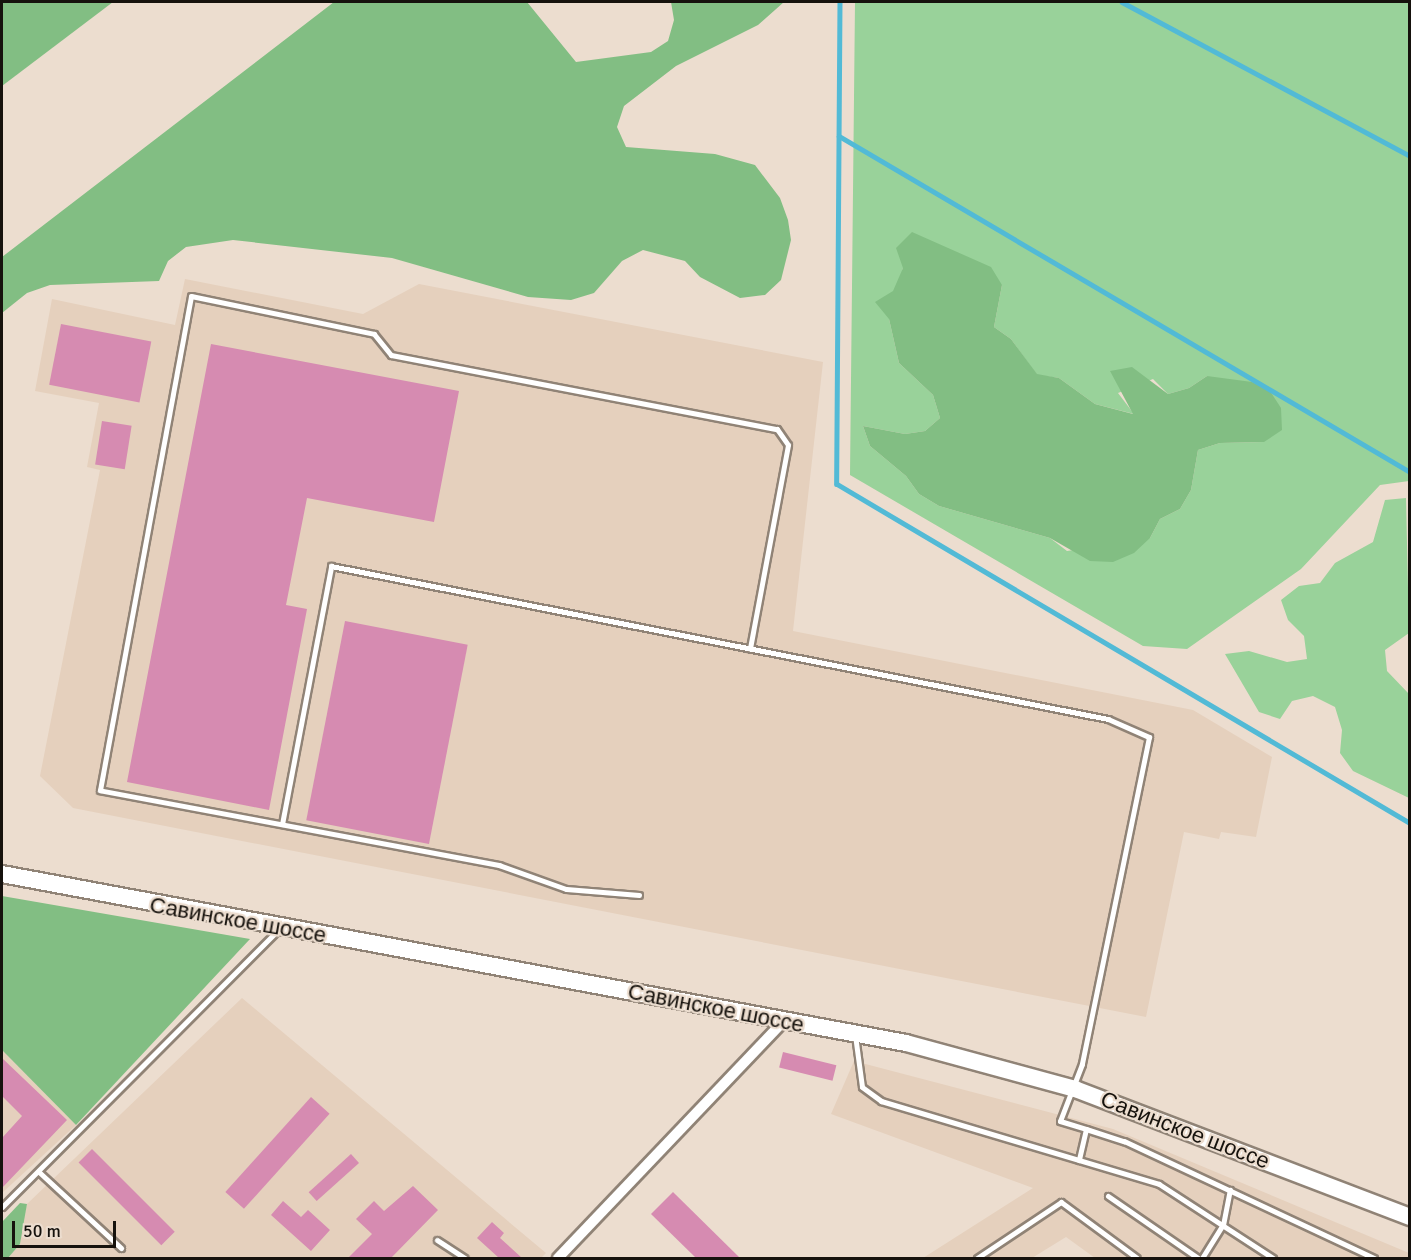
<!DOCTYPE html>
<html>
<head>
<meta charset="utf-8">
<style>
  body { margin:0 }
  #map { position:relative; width:1411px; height:1260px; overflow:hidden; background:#ecddcf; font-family:Signika,sans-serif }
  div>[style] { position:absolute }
  .built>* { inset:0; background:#e5d0bd }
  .green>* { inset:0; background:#99d29a }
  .forest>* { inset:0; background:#82be83 }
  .stream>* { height:4.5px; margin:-2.25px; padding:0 2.25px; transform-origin:2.25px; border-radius:2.25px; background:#52bad6 }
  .building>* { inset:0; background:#d68bb1; transform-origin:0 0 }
  .roads { filter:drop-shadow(2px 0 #908376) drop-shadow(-2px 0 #908376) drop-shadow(0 2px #908376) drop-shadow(0 -2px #908376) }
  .lane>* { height:5px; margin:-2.5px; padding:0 2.5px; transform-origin:2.5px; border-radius:2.5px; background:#fff }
  .street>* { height:10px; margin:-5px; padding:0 5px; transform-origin:5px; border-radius:5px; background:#fff }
  .secondary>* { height:16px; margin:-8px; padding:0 8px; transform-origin:8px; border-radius:8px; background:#fff }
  span { translate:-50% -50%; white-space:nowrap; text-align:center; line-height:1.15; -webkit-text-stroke:4.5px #ecddcf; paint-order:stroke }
  .street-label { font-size:22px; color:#16120d }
  .frame { position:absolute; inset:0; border:3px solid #16120d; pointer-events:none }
  .scale { position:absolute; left:12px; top:1221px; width:104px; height:27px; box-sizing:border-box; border:3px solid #16120d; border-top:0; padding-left:8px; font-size:18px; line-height:21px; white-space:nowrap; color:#16120d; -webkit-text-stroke:4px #ecddcf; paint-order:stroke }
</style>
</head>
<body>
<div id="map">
  <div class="built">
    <i style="clip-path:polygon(185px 279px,363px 314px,419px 284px,823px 362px,793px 631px,1193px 710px,1272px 757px,1256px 837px,1221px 832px,1219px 839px,1184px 832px,1146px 1017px,73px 808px,40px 776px,100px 470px,87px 467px,99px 403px,35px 391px,52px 299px,175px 325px)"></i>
    <i style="clip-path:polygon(242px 998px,546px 1253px,541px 1258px,8px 1258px,20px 1244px,27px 1204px)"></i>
    <i style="clip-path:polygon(2px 1050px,76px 1125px,2px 1193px)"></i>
    <i style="clip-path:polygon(854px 1061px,1113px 1129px,1409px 1253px,1409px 1258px,1095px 1258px,1066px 1237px,1032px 1258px,923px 1258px,1033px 1188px,831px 1114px)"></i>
  </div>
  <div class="green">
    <i style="clip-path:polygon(evenodd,855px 2px,1409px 2px,1409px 481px,1380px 485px,1301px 569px,1187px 649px,1143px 646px,850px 475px,855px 2px,903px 268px,1002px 285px,994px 327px,1011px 339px,1037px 375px,1059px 378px,1095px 404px,1134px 414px,1118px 393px,1153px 379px,1168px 394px,1189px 388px,1207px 376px,1264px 442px,1220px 443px,1198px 450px,1191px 490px,1180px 509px,1160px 519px,1150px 538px,1067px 551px,1050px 538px,939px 506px,919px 494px,906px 476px,870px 446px,863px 426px,905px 434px,925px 431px,940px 418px,933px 395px,899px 363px,889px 319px,903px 268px)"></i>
    <i style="clip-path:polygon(1406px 498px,1409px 633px,1385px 650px,1387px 671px,1409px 694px,1409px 798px,1353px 771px,1340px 753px,1342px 730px,1335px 707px,1313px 696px,1292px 701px,1280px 719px,1259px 712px,1225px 654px,1249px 651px,1287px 662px,1307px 659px,1304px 636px,1288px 620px,1281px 600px,1299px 586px,1320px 583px,1335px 563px,1373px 542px,1385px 500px)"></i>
  </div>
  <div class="forest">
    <i style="clip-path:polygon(2px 2px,113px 2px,2px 86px)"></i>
    <i style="clip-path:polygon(334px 2px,527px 2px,576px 62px,651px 52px,668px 41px,674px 20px,671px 2px,784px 2px,758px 25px,676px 66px,624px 106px,617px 127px,626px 147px,715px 154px,755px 165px,780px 198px,788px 220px,791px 240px,781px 280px,765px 295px,740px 298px,700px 277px,685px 261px,643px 250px,622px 261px,594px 293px,571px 300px,528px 297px,392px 258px,233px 240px,186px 247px,168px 261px,159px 281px,50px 285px,27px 293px,2px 313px,2px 257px)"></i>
    <i style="clip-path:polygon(912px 232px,991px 267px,1002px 285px,994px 327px,1011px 339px,1037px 374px,1059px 378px,1095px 404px,1133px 414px,1110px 371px,1132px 367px,1168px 394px,1189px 388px,1207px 376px,1252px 382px,1270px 391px,1281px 408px,1282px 430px,1264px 442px,1220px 443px,1198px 450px,1191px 490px,1180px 509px,1160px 519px,1150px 538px,1134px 553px,1113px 562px,1090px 561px,1050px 538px,939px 506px,919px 494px,906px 476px,870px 446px,863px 426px,905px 434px,925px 431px,940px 418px,933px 395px,899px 363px,889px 319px,875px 302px,893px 291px,903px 268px,896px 248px)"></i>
    <i style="clip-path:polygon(2px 896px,250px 939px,76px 1125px,2px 1050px)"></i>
    <i style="clip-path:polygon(20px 1203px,27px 1204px,20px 1244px,8px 1258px,2px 1258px,2px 1222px)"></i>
  </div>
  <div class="stream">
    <i style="left:840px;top:2px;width:482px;rotate:90.4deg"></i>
    <i style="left:837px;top:484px;width:666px;rotate:30.61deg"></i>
    <i style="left:1122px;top:2px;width:327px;rotate:28.1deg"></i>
    <i style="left:839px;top:136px;width:663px;rotate:30.47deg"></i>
  </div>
  <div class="building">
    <i style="left:61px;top:324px;width:92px;height:62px;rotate:11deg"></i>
    <i style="clip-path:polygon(211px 344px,459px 391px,434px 522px,307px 498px,286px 605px,307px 609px,269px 810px,127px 782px)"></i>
    <i style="left:102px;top:421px;width:30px;height:44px;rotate:9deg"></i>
    <i style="left:345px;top:621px;width:125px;height:203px;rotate:11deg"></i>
    <i style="left:783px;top:1052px;width:55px;height:16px;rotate:14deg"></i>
    <i style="clip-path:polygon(2px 1058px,67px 1120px,2px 1188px,2px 1138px,22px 1116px,2px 1096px)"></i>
    <i style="left:311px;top:1097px;width:25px;height:128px;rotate:42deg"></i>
    <i style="left:92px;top:1149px;width:117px;height:19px;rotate:45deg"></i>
    <i style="left:351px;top:1154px;width:12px;height:57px;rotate:48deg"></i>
    <i style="clip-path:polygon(413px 1186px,438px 1210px,391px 1258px,348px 1258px,372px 1234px,356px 1219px,374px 1201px,384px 1211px)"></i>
    <i style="clip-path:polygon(673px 1192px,740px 1258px,696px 1258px,651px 1214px)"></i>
    <i style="clip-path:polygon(283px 1201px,301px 1217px,308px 1210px,330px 1230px,311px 1251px,271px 1215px)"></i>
    <i style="clip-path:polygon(492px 1222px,504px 1233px,500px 1238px,522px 1258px,499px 1258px,477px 1238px)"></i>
  </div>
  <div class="roads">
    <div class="lane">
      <i style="left:282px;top:824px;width:263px;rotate:-79.2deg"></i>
      <i style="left:331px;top:566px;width:792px;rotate:11.14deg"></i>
      <i style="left:1108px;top:719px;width:45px;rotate:23.7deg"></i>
      <i style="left:1149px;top:737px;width:334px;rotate:101.6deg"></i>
      <i style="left:1082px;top:1064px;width:61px;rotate:111.1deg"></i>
      <i style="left:1060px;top:1121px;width:27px;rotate:17deg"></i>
      <i style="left:1086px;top:1129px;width:32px;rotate:103deg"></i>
      <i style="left:639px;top:895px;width:73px;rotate:-175.3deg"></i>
      <i style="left:566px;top:889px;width:71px;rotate:-160.3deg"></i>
      <i style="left:499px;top:865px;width:406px;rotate:-169.4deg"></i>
      <i style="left:100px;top:790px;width:502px;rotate:-79.56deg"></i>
      <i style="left:191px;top:296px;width:187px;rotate:11.7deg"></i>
      <i style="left:374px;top:334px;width:27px;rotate:51deg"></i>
      <i style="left:391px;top:355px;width:393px;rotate:10.9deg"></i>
      <i style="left:777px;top:429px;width:19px;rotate:55deg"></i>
      <i style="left:788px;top:445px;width:207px;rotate:100.6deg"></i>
      <i style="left:855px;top:1035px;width:52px;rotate:82.3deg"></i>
      <i style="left:862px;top:1087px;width:24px;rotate:36deg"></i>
      <i style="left:881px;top:1101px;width:290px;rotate:16.6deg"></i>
      <i style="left:1159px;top:1184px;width:136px;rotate:33deg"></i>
      <i style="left:1086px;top:1129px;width:40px;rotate:18deg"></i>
      <i style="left:1124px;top:1141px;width:276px;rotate:25.1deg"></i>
      <i style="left:39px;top:1172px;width:112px;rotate:42.8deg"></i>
      <i style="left:1108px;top:1196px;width:109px;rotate:34.6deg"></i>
      <i style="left:2px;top:1207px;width:391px;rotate:-45.1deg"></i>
      <i style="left:437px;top:1240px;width:33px;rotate:33deg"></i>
      <i style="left:977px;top:1258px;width:101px;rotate:-33.7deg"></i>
      <i style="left:1061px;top:1202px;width:94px;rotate:36.4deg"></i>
      <i style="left:1202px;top:1258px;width:39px;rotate:-58deg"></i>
      <i style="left:1223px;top:1225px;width:36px;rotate:-79deg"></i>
    </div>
    <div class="street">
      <i style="left:558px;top:1258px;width:327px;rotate:-46.4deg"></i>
    </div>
    <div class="secondary">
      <i style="left:2px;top:874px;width:920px;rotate:10.59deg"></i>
      <i style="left:906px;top:1043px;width:175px;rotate:15.2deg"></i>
      <i style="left:1075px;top:1089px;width:359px;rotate:20.9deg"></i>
    </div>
  </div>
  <div class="street-label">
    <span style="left:238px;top:920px;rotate:10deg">Савинское шоссе</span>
    <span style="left:716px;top:1008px;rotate:11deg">Савинское шоссе</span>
    <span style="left:1185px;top:1130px;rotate:21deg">Савинское шоссе</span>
  </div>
  <div class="frame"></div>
  <div class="scale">50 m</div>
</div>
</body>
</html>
